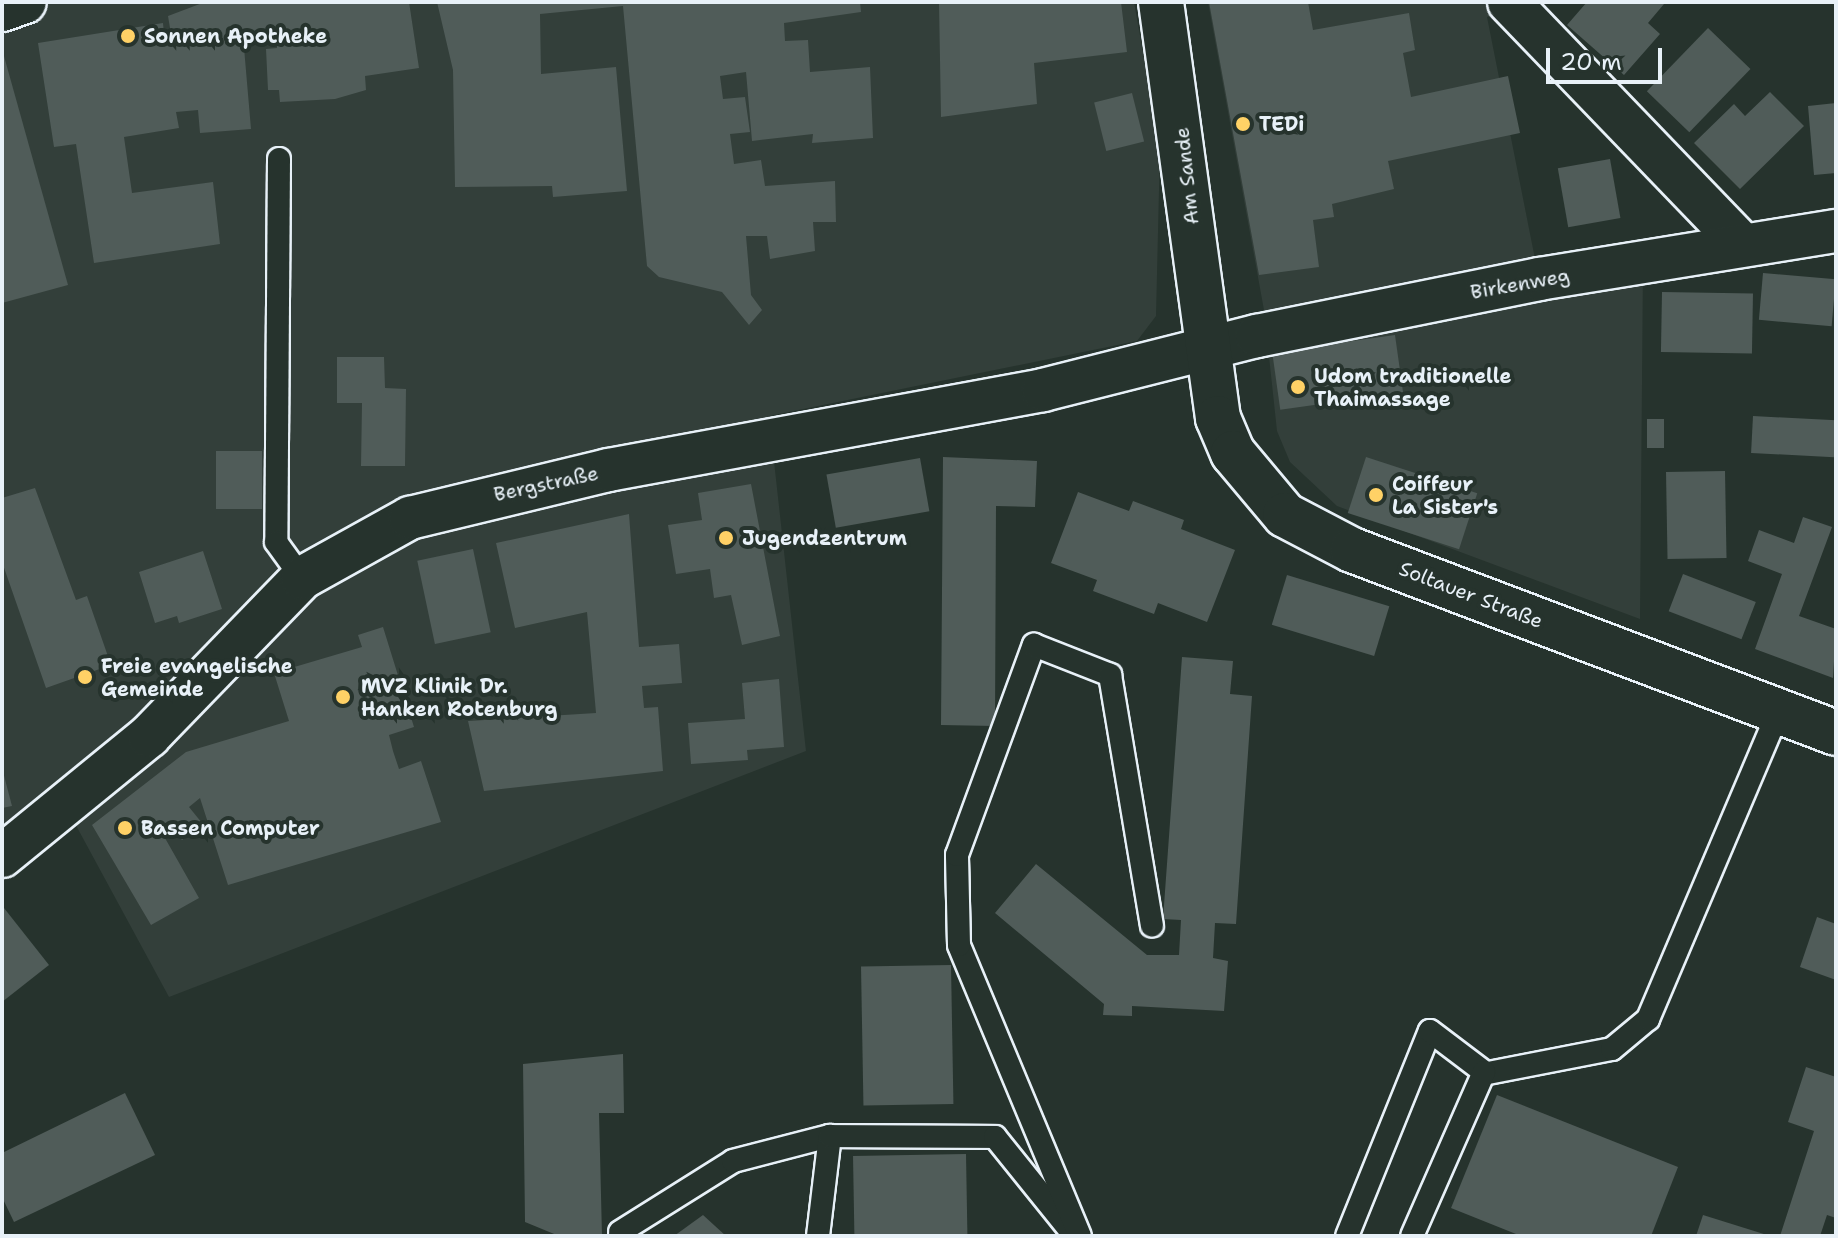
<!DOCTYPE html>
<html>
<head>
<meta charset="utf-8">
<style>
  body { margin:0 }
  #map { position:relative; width:1838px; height:1238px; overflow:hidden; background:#26332d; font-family:"Shantell Sans",sans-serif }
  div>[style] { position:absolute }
  .built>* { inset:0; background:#333f3a }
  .building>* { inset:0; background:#505c59; transform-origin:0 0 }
  .roads { filter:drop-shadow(2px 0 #e8f1f8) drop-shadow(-2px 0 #e8f1f8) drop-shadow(0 2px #e8f1f8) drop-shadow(0 -2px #e8f1f8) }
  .lane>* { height:22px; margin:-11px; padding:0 11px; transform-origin:11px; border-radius:11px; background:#26332d }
  .street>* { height:42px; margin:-21px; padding:0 21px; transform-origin:21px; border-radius:21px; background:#26332d }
  .primary>* { height:44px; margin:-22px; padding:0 22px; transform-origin:22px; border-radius:22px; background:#26332d }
  .dots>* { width:22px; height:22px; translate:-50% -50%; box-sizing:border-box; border:4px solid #26332d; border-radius:50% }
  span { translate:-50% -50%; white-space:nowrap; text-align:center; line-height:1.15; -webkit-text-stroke:8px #26332d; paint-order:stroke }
  .poi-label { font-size:20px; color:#e8f1f8; font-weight:700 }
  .left { translate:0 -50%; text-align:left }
  .street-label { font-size:20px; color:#e8f1f8 }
  .frame { position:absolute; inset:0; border:4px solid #e8f1f8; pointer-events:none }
  .scale { position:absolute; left:1546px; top:48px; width:116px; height:36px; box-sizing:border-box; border:4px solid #e8f1f8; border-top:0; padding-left:10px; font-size:24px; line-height:28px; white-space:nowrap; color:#e8f1f8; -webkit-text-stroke:6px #26332d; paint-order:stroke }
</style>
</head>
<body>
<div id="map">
  <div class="built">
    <i style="clip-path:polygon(2px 2px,1134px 2px,1160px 148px,1156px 316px,1137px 341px,769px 416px,806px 751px,169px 997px,66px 807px,2px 855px)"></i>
    <i style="clip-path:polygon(1208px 2px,1530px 2px,1487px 17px,1539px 279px,1643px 264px,1640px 619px,1337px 506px,1290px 462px,1277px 431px,1264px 310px)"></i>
  </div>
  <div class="building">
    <i style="clip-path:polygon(205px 2px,409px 2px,419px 68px,365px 76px,366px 90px,335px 99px,280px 102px,279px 90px,268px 90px,266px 49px,277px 48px,276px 36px,243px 36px,251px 129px,200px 133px,198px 110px,176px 112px,179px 128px,124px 137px,132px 193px,213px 182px,220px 244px,94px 263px,76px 144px,54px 147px,38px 43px,163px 23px,164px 34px,171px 34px,168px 16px)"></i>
    <i style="clip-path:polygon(437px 2px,860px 2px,861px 12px,784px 23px,785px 41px,808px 40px,810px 72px,870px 67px,873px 138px,812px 143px,813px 134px,752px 141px,746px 72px,720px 76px,723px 99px,745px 97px,750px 132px,730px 134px,734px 164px,761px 160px,765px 186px,835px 181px,836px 222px,813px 222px,815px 251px,770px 259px,767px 236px,746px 236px,751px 295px,762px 310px,749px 325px,722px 292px,659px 277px,647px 266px,623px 6px,540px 14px,541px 74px,616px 67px,627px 191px,553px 197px,552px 186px,455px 187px,453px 70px)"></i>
    <i style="clip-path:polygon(939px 2px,1121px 2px,1127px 52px,1034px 63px,1037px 104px,941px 117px)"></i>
    <i style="clip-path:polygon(1209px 2px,1308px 2px,1313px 30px,1409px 13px,1415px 50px,1403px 53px,1411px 97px,1508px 76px,1520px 133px,1388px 161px,1394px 189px,1332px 204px,1334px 217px,1313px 220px,1319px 267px,1259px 275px)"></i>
    <i style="clip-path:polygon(1587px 2px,1664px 4px,1648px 23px,1660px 34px,1624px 75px,1567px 25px)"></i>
    <i style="left:1708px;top:28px;width:59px;height:88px;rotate:44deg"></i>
    <i style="clip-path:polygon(2px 49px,68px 285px,2px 303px)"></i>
    <i style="clip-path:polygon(1770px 92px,1804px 126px,1740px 189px,1694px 143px,1734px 104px,1745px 116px)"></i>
    <i style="left:1132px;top:93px;width:50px;height:39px;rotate:76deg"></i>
    <i style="clip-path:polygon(1836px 103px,1836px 173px,1814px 175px,1808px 106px)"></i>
    <i style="left:1610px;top:159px;width:60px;height:53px;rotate:80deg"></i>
    <i style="left:1763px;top:273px;width:73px;height:47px;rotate:5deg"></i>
    <i style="left:1662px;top:292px;width:91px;height:60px;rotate:1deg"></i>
    <i style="left:1395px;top:335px;width:58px;height:124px;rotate:82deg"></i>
    <i style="clip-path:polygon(337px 357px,384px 357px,385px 388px,406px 389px,405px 466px,361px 466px,362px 403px,337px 403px)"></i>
    <i style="left:1753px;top:416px;width:83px;height:37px;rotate:3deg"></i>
    <i style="left:1647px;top:419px;width:17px;height:29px"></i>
    <i style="left:216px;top:451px;width:46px;height:58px"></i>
    <i style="clip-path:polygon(943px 457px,1037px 461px,1035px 507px,996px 506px,995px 726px,941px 725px)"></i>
    <i style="left:1366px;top:457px;width:117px;height:59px;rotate:18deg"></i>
    <i style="left:920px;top:458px;width:54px;height:95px;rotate:80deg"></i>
    <i style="left:1725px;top:471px;width:87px;height:59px;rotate:89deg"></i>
    <i style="clip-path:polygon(751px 484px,780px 636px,742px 645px,731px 595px,714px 598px,710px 569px,676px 574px,668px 525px,702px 520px,698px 493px)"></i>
    <i style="clip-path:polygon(35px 488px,76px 600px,87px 596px,111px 665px,46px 688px,2px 562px,2px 498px)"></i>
    <i style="clip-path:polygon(1078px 492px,1129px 511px,1133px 501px,1184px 520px,1181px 529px,1235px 550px,1207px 622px,1158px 603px,1154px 614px,1093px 591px,1097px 580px,1051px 563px)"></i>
    <i style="clip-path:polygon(629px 514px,639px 647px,679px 644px,682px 683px,642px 686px,644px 708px,658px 707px,663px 771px,484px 791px,468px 721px,596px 713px,587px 612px,515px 628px,496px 543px)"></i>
    <i style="clip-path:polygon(1803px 517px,1832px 527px,1799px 616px,1836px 629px,1833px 678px,1755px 649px,1782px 574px,1748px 561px,1759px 530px,1794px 543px)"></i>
    <i style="left:473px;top:549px;width:85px;height:57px;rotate:78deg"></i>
    <i style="clip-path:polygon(203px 551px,222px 609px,179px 623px,177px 616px,155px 623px,139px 572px)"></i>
    <i style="left:1683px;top:574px;width:78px;height:40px;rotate:21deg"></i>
    <i style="left:1287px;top:575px;width:107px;height:52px;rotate:17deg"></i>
    <i style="clip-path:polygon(383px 627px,414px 727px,389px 735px,393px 751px,399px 769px,421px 761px,441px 822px,228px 885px,200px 798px,189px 807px,202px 823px,182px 840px,169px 824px,161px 831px,199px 898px,151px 925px,92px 825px,186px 752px,289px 721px,274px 673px,362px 647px,358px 635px)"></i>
    <i style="clip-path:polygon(1182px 657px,1233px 661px,1230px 694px,1252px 696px,1236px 924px,1215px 923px,1213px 958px,1228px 961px,1224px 1011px,1132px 1006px,1132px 1016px,1103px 1015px,1104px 1004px,995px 913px,1036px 864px,1147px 955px,1179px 955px,1181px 920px,1163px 919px)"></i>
    <i style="clip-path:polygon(779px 679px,784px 747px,747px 750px,748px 760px,691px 764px,688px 723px,745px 719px,742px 683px)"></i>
    <i style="clip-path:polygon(2px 768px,12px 806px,2px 808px)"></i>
    <i style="clip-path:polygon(4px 908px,49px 965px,2px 1002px,2px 910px)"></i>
    <i style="clip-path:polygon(1817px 917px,1836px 924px,1836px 980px,1800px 967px)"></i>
    <i style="left:951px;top:965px;width:139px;height:90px;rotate:89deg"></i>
    <i style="clip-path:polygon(623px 1054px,624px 1113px,599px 1113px,602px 1236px,559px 1236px,525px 1222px,523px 1064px)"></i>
    <i style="clip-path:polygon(1806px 1067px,1836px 1077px,1836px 1218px,1827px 1215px,1820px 1236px,1780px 1236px,1814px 1131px,1788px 1122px)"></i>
    <i style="clip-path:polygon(125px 1093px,155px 1155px,14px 1222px,2px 1197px,2px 1153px)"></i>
    <i style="clip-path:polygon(1497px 1095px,1678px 1167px,1651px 1236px,1521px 1236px,1451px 1208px)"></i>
    <i style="left:966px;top:1154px;width:82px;height:113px;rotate:89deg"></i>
    <i style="clip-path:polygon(703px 1215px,726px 1236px,674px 1236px)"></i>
    <i style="clip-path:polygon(1703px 1215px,1767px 1235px,1767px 1236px,1696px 1236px)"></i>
  </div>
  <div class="roads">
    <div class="lane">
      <i style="left:279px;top:159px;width:383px;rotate:90.4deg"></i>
      <i style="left:276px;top:542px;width:44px;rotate:54.2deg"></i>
      <i style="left:1483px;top:1074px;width:131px;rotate:-11deg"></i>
      <i style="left:1612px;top:1049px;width:47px;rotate:-39.8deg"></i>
      <i style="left:1648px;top:1019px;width:333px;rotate:-67deg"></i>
      <i style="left:620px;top:1232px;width:133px;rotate:-32.1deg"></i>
      <i style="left:733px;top:1161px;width:100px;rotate:-14.5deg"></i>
      <i style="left:818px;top:1236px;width:101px;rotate:-83.2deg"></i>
      <i style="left:830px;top:1136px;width:165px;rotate:0.3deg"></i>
      <i style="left:995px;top:1137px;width:118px;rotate:51.2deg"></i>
      <i style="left:1080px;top:1236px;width:315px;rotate:-112.6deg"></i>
      <i style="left:959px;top:945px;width:90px;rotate:-91.3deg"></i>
      <i style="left:957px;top:855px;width:224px;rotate:-69.9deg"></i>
      <i style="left:1034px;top:645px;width:82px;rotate:21.5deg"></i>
      <i style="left:1110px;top:675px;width:254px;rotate:80.5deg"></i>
      <i style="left:1347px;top:1236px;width:221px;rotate:-68deg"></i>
      <i style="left:1430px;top:1031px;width:68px;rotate:37.2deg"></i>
      <i style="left:1484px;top:1072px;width:179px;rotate:113.7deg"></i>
    </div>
    <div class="street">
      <i style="left:1509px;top:2px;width:337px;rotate:46.1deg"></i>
      <i style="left:2px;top:10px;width:24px;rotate:-19deg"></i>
      <i style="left:2px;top:856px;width:190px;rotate:-39.2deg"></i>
      <i style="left:149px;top:736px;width:220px;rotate:-45.9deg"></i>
      <i style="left:302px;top:578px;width:124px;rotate:-29.1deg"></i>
      <i style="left:410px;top:518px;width:204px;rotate:-13.6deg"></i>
      <i style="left:608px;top:470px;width:442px;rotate:-10.4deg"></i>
      <i style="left:1043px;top:390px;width:221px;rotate:-14.2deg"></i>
      <i style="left:1257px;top:336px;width:288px;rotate:-11.4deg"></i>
      <i style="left:1539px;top:279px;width:301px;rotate:-9.2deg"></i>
    </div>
    <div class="primary">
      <i style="left:1161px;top:2px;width:420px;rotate:82.2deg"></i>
      <i style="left:1218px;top:418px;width:38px;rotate:67deg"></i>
      <i style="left:1233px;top:453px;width:81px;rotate:50deg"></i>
      <i style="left:1285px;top:515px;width:76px;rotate:27.6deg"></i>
      <i style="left:1352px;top:550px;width:517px;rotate:20.71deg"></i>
    </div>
  </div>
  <div class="dots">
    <i style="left:128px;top:36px;background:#ffd166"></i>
    <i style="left:1243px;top:124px;background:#ffd166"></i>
    <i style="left:1298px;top:387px;background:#ffd166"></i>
    <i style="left:1376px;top:495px;background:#ffd166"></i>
    <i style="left:726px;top:538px;background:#ffd166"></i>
    <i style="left:85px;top:677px;background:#ffd166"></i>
    <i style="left:343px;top:697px;background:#ffd166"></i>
    <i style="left:125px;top:828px;background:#ffd166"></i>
  </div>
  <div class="poi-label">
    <span class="left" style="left:144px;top:36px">Sonnen Apotheke</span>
    <span class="left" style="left:1259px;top:124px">TEDi</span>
    <span class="left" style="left:1314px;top:388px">Udom traditionelle<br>Thaimassage</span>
    <span class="left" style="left:1392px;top:496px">Coiffeur<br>La Sister's</span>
    <span class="left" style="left:742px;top:538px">Jugendzentrum</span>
    <span class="left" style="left:101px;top:678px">Freie evangelische<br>Gemeinde</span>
    <span class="left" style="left:361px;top:698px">MVZ Klinik Dr.<br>Hanken Rotenburg</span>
    <span class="left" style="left:141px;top:828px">Bassen Computer</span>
  </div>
  <div class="street-label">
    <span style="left:1187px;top:176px;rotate:-96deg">Am Sande</span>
    <span style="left:1520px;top:284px;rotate:-10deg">Birkenweg</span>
    <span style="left:546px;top:484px;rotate:-12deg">Bergstraße</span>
    <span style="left:1471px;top:595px;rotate:21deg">Soltauer Straße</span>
  </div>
  <div class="frame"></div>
  <div class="scale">20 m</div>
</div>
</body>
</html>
